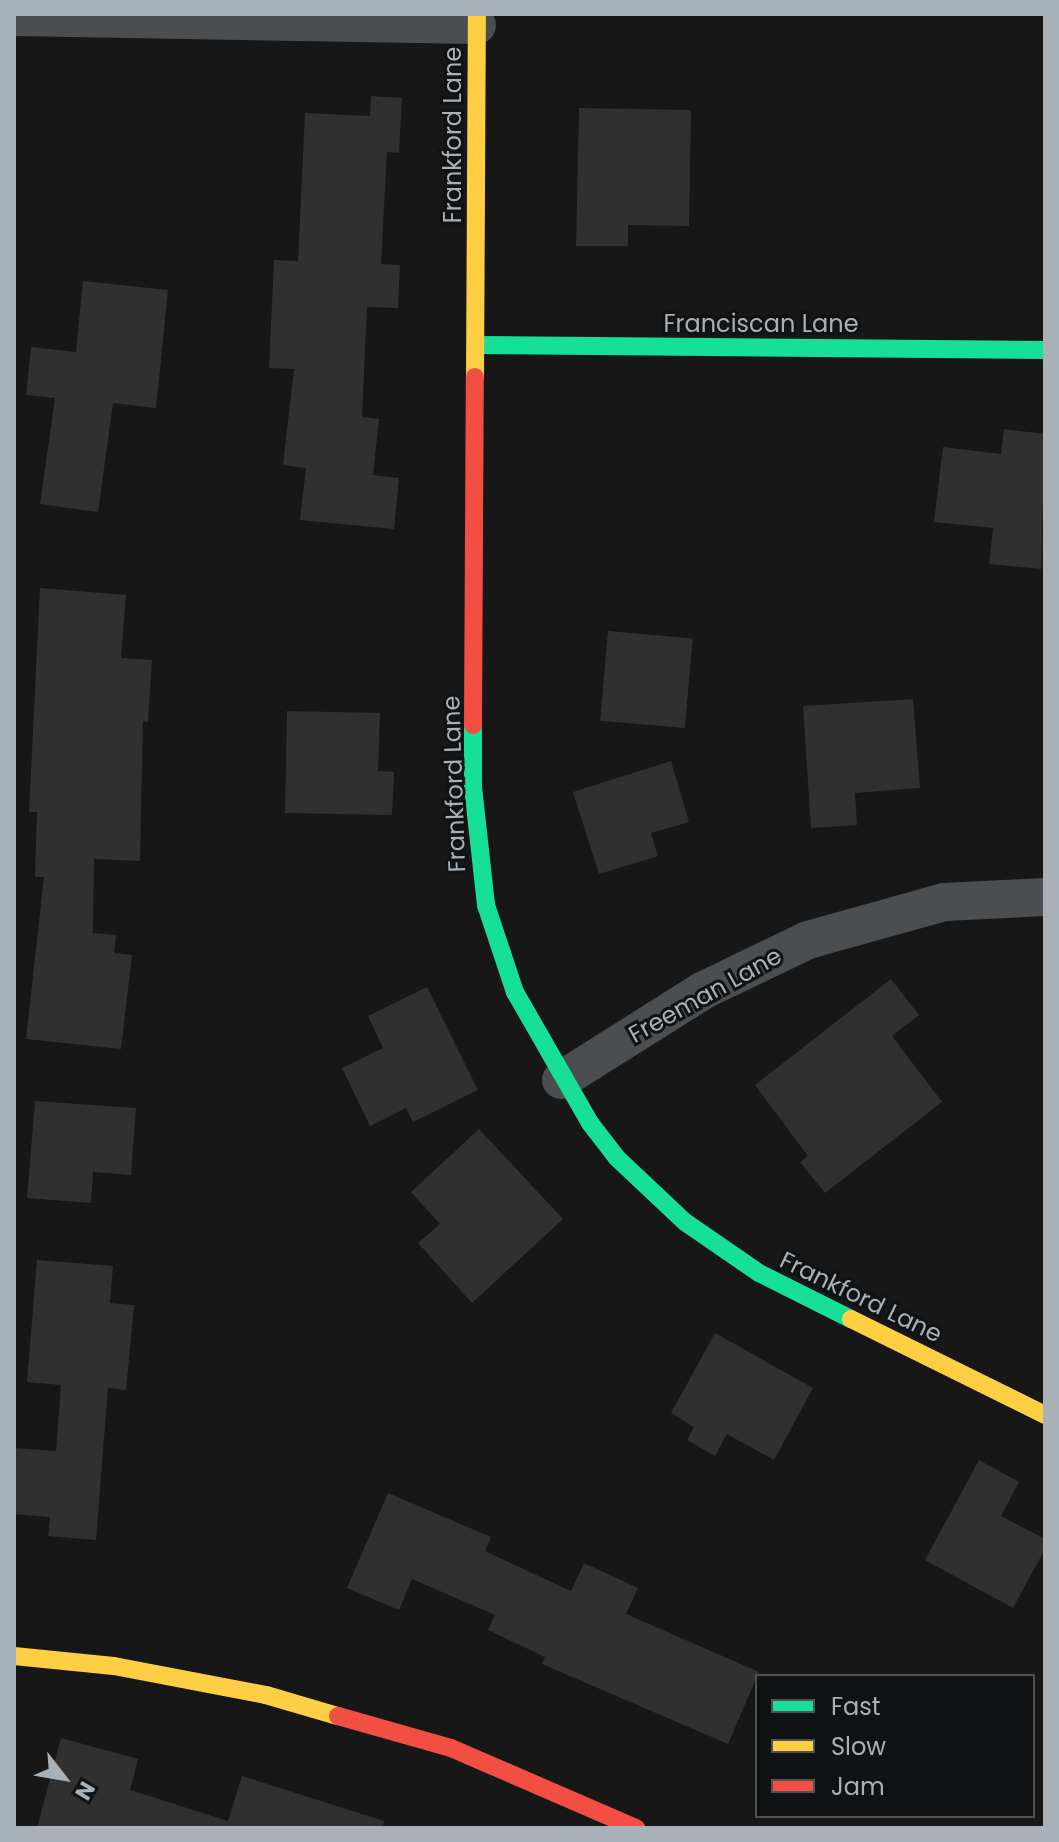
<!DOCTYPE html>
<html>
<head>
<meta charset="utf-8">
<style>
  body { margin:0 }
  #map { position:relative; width:1059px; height:1842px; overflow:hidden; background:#171717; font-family:Poppins,sans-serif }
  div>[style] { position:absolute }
  .building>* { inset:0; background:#303031; transform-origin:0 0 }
  .street>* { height:38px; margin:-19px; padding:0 19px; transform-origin:19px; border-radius:19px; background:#4b4e50 }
  .fast>* { height:18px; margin:-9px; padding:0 9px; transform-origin:9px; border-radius:9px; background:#16e098 }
  .slow>* { height:18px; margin:-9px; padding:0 9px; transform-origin:9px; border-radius:9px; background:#ffcf43 }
  .jam>* { height:18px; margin:-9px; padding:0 9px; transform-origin:9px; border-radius:9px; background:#f24e42 }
  span { translate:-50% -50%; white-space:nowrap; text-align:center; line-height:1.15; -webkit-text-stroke:6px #111213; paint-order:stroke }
  .street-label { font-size:24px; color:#a9b1b8 }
  .frame { position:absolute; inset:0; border:16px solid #a9b1b8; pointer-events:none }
  .legend { position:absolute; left:755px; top:1674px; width:280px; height:144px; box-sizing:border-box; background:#111213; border:2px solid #4e5255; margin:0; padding:10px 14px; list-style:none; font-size:24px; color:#a9b1b8 }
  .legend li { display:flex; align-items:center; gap:16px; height:40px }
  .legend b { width:40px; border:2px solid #4e5255 }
  .north { position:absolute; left:24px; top:1738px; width:80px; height:80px; -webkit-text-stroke:6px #111213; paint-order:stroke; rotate:121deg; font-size:22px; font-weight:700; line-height:32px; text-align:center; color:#a9b1b8 }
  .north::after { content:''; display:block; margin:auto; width:28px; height:36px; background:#a9b1b8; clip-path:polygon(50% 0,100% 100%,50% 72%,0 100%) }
</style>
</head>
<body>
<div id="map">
  <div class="building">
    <i style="clip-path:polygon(371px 96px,402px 98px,399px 153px,387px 152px,381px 264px,400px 265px,398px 308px,367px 307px,362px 417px,379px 419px,373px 475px,399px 478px,394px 529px,300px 520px,306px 468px,283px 465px,294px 369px,269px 368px,274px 260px,298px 261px,305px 113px,370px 116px)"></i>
    <i style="clip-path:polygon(579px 108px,691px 110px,689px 226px,628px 225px,628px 246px,576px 246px)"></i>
    <i style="clip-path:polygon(83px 281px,168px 290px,156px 408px,113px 403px,98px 512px,40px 504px,55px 398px,26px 395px,31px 347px,76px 352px)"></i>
    <i style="clip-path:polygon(1004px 429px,1045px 434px,1041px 569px,989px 564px,993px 528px,934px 522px,943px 447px,1001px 454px)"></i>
    <i style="clip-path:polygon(40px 588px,126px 595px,121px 658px,152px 660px,148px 722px,143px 721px,140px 861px,94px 859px,93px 933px,116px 935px,114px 953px,132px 955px,121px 1049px,26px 1039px,44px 877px,35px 877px,37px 812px,29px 812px)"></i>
    <i style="left:608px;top:631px;width:85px;height:90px;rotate:5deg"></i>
    <i style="clip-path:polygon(913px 699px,920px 788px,855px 793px,857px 825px,811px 828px,803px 706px)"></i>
    <i style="clip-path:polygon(287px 711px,380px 713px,378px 771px,394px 772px,392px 815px,285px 813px)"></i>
    <i style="clip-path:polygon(671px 761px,689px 822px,651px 833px,658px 856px,599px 874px,573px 792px)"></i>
    <i style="clip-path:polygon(891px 979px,919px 1015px,892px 1036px,942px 1102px,825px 1193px,800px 1162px,808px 1156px,755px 1085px)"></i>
    <i style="clip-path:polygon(427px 987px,478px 1090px,413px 1122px,406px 1108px,370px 1126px,342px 1068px,383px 1048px,368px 1016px)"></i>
    <i style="clip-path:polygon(35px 1101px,136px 1108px,131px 1175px,93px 1172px,91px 1203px,27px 1198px)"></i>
    <i style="clip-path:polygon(479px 1129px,563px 1219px,472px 1303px,418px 1243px,440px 1224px,411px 1192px)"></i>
    <i style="clip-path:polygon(37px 1260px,113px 1266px,110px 1303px,134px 1305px,126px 1390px,108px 1388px,96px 1540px,48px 1536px,50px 1517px,14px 1514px,14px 1448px,56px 1451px,61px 1385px,27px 1382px)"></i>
    <i style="clip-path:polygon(715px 1333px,813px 1388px,774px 1460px,727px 1434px,715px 1456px,687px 1440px,694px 1427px,671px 1413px)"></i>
    <i style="clip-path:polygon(979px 1460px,1019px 1482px,1001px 1516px,1045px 1539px,1045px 1549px,1013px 1608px,925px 1560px)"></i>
    <i style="clip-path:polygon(388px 1493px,491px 1537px,485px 1551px,571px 1591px,584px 1563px,638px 1588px,626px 1614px,759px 1672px,728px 1744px,542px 1664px,545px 1657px,488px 1630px,495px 1615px,412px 1579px,399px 1610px,347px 1588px)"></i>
    <i style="clip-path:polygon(61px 1738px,138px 1759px,130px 1790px,228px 1821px,242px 1776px,384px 1821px,383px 1828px,37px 1828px)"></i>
  </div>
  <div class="street">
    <i style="left:14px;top:17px;width:463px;rotate:1deg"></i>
    <i style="left:561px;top:1080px;width:169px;rotate:-32.2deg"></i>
    <i style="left:704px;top:990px;width:115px;rotate:-25.7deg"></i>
    <i style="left:808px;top:940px;width:141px;rotate:-15.6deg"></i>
    <i style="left:944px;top:902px;width:101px;rotate:-2.8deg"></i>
  </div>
  <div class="fast">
    <i style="left:476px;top:345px;width:569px;rotate:0.5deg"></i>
    <i style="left:473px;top:725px;width:62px;rotate:90deg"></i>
    <i style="left:473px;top:787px;width:119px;rotate:83.7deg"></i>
    <i style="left:486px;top:905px;width:92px;rotate:71.6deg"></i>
    <i style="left:515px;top:992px;width:151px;rotate:60.2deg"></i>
    <i style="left:590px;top:1123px;width:44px;rotate:52.4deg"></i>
    <i style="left:617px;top:1158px;width:93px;rotate:43.3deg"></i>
    <i style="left:685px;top:1222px;width:90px;rotate:34.6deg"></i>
    <i style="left:759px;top:1273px;width:103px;rotate:26.6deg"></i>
  </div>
  <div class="slow">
    <i style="left:475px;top:377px;width:363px;rotate:-89.7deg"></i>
    <i style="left:851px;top:1319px;width:216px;rotate:26.3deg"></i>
    <i style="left:14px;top:1656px;width:100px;rotate:5.7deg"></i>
    <i style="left:114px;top:1666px;width:155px;rotate:10.8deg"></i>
    <i style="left:266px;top:1695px;width:75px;rotate:16.3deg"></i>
  </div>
  <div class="jam">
    <i style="left:473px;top:725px;width:348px;rotate:-89.7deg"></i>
    <i style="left:338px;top:1716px;width:117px;rotate:15.8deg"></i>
    <i style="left:451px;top:1748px;width:202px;rotate:23.4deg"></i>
  </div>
  <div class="street-label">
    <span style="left:453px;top:135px;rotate:-90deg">Frankford Lane</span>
    <span style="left:761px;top:324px">Franciscan Lane</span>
    <span style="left:454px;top:784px;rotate:-92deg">Frankford Lane</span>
    <span style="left:705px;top:995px;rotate:-29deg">Freeman Lane</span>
    <span style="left:861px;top:1297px;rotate:26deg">Frankford Lane</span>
  </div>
  <div class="frame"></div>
  <ul class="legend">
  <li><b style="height:10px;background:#16e098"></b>Fast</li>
  <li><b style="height:10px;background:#ffcf43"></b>Slow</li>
  <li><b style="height:10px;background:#f24e42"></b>Jam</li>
  </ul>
  <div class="north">N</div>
</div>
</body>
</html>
